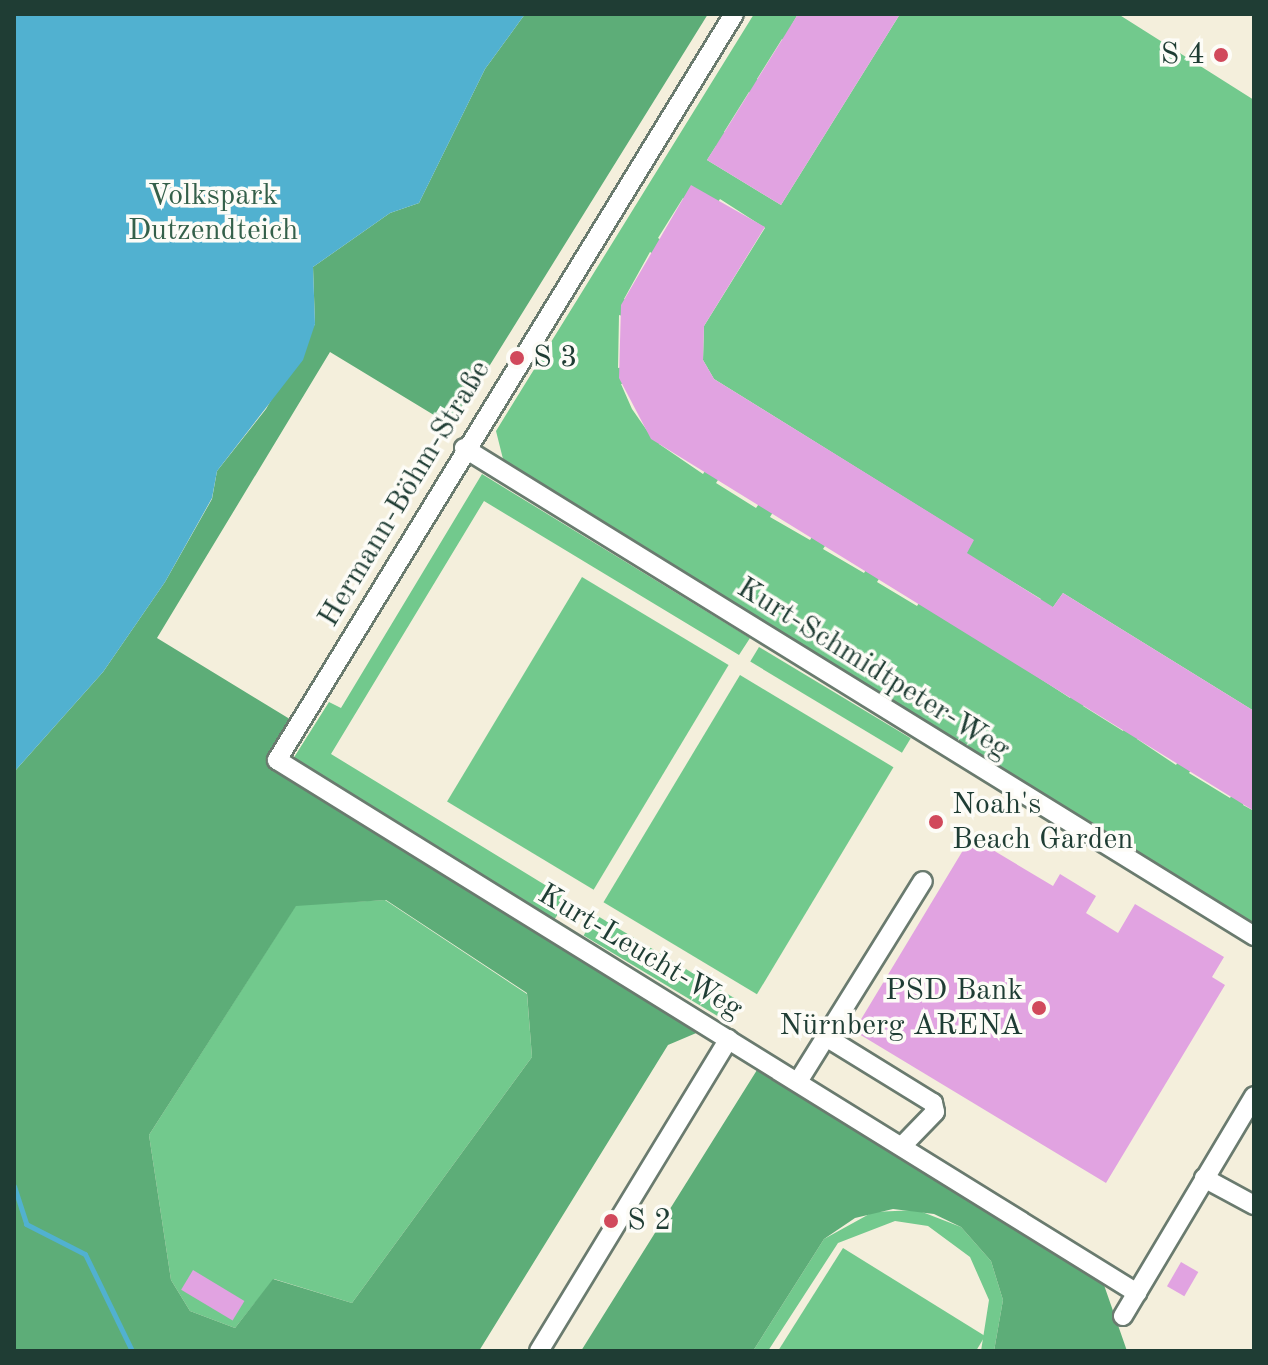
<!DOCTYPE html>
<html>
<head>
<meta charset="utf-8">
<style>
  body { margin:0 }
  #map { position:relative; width:1268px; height:1365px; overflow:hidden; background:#f4efdc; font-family:"Old Standard TT",serif }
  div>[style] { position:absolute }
  .green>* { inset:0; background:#72c98d; transform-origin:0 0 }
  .forest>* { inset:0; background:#5dad78 }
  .water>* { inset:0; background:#51b1d0 }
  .stream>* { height:5px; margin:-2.5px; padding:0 2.5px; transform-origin:2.5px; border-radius:2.5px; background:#51b1d0 }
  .building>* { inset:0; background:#e1a3e1; transform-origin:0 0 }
  .roads { filter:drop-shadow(2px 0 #6a7b6f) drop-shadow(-2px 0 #6a7b6f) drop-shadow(0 2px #6a7b6f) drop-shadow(0 -2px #6a7b6f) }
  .minor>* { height:18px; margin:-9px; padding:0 9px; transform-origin:9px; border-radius:9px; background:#fff }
  .dots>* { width:22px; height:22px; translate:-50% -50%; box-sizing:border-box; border:4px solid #fdfcf7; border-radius:50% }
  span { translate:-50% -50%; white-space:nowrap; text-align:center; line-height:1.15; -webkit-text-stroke:7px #fdfcf7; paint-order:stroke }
  .poi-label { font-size:30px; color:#1f3d34 }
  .right { translate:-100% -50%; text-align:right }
  .left { translate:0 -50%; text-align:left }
  .park-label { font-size:30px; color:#34604a }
  .street-label { font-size:30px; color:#1f3d34 }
  .frame { position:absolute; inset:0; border:16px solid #1f3d34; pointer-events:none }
</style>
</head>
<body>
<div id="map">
  <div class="green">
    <i style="clip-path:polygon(evenodd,754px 14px,798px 14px,791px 26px,817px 42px,809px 55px,782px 39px,757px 79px,784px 96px,776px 109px,749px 92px,724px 132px,751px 149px,743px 162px,716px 146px,707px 160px,781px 205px,900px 14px,1118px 14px,1254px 100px,1254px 711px,1063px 593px,1032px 637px,1045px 645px,1030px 672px,1070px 698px,1086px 671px,1099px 678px,1083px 706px,1123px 731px,1139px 704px,1152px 712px,1137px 739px,1176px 765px,1192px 738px,1205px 746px,1189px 773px,1230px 798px,1246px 771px,1254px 775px,1243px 805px,1254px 811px,1254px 924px,504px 463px,496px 431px,754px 14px,683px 198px,710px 214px,720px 199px,765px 228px,704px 326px,703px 360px,714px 379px,973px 540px,948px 588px,935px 580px,917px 606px,877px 582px,894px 555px,881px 547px,864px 573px,823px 549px,840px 523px,827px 514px,810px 540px,770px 517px,786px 491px,774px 482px,756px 508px,716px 483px,733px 457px,720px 448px,703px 474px,659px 444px,681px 422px,671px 411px,648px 432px,632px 409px,621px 384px,652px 377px,648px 362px,618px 368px,619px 315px,650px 323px,654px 308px,624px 299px,650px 252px,676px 268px,684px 255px,658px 238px,683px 198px,754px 14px,982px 563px,1041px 599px,1007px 653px,949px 616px,982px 563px)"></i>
    <i style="clip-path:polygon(482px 474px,750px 638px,739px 655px,484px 501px,331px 754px,568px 899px,554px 920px,293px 759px,329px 702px,341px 708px)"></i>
    <i style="left:582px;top:577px;width:171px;height:262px;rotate:31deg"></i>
    <i style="left:759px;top:647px;width:177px;height:17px;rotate:31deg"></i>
    <i style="left:740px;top:675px;width:179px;height:265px;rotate:31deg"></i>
    <i style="clip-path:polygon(385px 900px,527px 994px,532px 1057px,352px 1303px,274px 1279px,235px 1328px,190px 1311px,171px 1280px,149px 1135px,296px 905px)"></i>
    <i style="left:596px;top:915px;width:169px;height:24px;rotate:31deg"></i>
    <i style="clip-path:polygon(917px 1210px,961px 1227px,991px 1261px,1003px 1300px,994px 1351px,981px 1351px,989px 1300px,970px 1257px,928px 1226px,895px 1221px,838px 1243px,768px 1351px,753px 1351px,824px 1239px,873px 1212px)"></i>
    <i style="clip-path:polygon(843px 1248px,985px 1336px,976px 1351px,778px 1351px)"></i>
  </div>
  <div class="forest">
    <i style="clip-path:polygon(evenodd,525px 14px,708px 14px,452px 426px,330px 352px,157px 638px,293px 721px,269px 760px,701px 1031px,668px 1045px,479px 1351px,14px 1351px,14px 772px,103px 672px,165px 582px,212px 499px,217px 471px,266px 409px,315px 324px,313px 267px,390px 213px,419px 203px,485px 69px,525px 14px,386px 900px,527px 993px,532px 1057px,352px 1303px,273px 1279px,235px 1328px,190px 1311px,171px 1280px,149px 1135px,296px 906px,386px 900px)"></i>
    <i style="clip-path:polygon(757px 1070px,1104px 1285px,1127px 1351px,994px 1351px,1003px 1300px,991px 1261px,961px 1227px,934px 1214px,893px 1209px,855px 1218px,824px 1239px,753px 1351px,581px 1351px)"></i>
  </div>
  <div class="water">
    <i style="clip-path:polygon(14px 14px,525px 14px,485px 69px,419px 203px,390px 213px,313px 267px,315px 324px,303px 360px,217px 471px,212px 498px,165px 582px,103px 672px,14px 772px)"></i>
  </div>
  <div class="stream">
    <i style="left:14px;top:1186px;width:40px;rotate:72deg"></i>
    <i style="left:26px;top:1224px;width:66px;rotate:27deg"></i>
    <i style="left:85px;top:1254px;width:108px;rotate:64.1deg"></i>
  </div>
  <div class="building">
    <i style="clip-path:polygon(798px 14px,900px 14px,781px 205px,707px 160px)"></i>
    <i style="clip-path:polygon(691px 185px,765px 227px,704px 326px,703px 360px,714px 379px,974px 540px,967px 553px,1053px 607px,1063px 593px,1254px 711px,1254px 811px,651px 439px,619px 378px,621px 305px)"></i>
    <i style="clip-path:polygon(971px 837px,1053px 886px,1060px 874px,1096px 896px,1086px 913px,1118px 933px,1135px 904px,1224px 957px,1212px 977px,1225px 985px,1106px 1183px,854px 1031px)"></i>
    <i style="left:1181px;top:1262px;width:20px;height:28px;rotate:30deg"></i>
    <i style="left:193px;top:1270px;width:60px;height:23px;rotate:31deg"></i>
  </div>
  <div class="roads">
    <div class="minor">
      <i style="left:734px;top:14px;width:875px;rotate:121.49deg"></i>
      <i style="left:277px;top:760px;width:1012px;rotate:31.79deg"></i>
      <i style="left:464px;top:448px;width:929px;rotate:31.7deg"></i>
      <i style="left:826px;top:1037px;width:126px;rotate:31.7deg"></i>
      <i style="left:933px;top:1103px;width:9px;rotate:77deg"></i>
      <i style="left:935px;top:1112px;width:46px;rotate:134.1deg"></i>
      <i style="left:799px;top:1080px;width:234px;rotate:-58.1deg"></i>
      <i style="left:1204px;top:1178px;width:57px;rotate:28.4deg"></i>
      <i style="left:1123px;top:1316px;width:256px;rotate:-59.2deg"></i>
      <i style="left:539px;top:1351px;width:365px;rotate:-58.7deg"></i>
    </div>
  </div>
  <div class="dots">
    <i style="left:1221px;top:55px;background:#d1495b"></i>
    <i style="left:517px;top:358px;background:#d1495b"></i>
    <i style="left:936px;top:822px;background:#d1495b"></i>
    <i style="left:1039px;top:1008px;background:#d1495b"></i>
    <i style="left:611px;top:1221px;background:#d1495b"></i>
  </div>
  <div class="poi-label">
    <span class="right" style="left:1205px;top:55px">S 4</span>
    <span class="left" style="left:533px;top:358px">S 3</span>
    <span class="left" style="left:952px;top:822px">Noah's<br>Beach Garden</span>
    <span class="right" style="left:1023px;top:1008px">PSD Bank<br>Nürnberg ARENA</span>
    <span class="left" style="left:627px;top:1221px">S 2</span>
  </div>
  <div class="park-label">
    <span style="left:213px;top:213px">Volkspark<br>Dutzendteich</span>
  </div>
  <div class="street-label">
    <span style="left:405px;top:494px;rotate:-59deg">Hermann-Böhm-Straße</span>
    <span style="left:873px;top:669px;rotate:32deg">Kurt-Schmidtpeter-Weg</span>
    <span style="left:640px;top:952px;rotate:31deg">Kurt-Leucht-Weg</span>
  </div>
  <div class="frame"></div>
</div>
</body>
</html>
